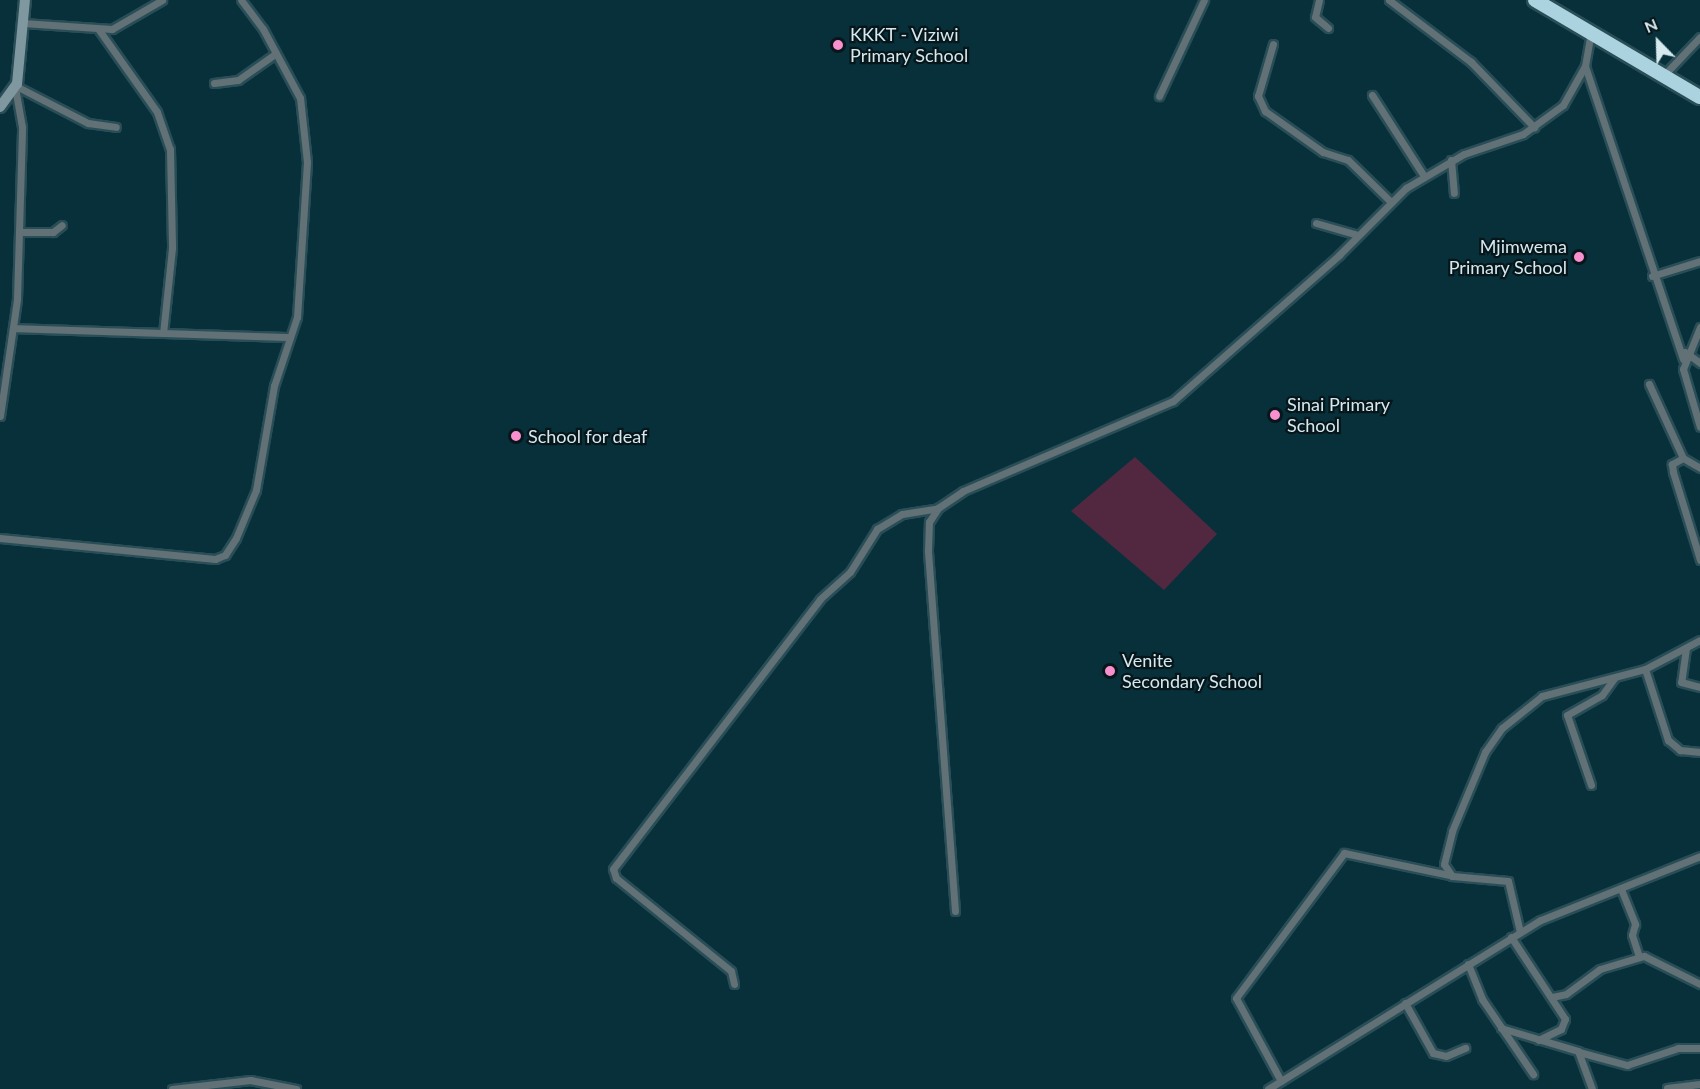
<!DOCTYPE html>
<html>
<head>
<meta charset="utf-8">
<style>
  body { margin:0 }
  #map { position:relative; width:1700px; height:1089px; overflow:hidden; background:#08303a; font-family:Lato,sans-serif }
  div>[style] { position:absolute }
  .green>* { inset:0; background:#522841 }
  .roads { filter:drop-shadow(2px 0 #294e57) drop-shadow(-2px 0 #294e57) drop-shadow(0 2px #294e57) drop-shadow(0 -2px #294e57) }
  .street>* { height:7px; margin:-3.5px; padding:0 3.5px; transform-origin:3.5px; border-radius:3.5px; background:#617176 }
  .secondary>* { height:10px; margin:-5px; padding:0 5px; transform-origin:5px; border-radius:5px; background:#7f98a0 }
  .highway>* { height:14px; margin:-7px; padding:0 7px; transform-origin:7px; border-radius:7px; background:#aad2df }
  .dots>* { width:16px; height:16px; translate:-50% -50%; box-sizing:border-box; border:3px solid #07161a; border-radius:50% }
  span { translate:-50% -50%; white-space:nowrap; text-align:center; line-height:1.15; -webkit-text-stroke:4.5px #07161a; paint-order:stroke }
  .poi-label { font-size:18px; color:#d5e9ef }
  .left { translate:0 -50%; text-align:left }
  .right { translate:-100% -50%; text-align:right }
  .north { position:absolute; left:1628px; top:12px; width:60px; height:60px; -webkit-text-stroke:4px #07161a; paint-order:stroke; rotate:337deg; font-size:16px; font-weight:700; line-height:24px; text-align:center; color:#d5e9ef }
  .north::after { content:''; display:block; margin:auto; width:21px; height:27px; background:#d5e9ef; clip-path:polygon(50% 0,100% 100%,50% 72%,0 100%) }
</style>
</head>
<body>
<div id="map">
  <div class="green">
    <i style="clip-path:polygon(1135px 457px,1217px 534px,1164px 590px,1071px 511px)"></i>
  </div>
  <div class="roads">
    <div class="street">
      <i style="left:1319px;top:0;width:17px;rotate:103deg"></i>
      <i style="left:1315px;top:17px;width:17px;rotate:40deg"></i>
      <i style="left:1389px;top:0;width:103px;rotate:37.1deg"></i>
      <i style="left:1471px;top:62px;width:91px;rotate:45.9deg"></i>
      <i style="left:23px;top:23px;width:89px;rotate:3.9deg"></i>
      <i style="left:112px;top:29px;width:58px;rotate:-30.1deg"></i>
      <i style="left:99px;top:30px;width:100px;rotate:54.7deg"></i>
      <i style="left:157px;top:112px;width:39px;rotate:71deg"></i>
      <i style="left:170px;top:149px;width:99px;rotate:88.8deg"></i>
      <i style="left:172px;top:248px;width:85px;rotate:96deg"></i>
      <i style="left:1273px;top:44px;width:54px;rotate:106.1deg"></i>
      <i style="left:1258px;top:96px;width:17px;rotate:65deg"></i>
      <i style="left:1265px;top:111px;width:71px;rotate:35.3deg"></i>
      <i style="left:1323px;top:152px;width:26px;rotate:18deg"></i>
      <i style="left:1348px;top:160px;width:59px;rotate:44.3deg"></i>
      <i style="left:1585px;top:66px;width:309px;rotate:71.5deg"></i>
      <i style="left:1664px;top:75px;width:52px;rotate:-46.5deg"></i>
      <i style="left:214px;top:83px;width:24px;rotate:-7deg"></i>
      <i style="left:238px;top:80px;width:45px;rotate:-35.1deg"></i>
      <i style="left:16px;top:86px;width:81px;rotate:27.2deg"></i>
      <i style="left:88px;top:123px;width:28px;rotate:8deg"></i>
      <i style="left:1372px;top:95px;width:96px;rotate:57.3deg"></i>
      <i style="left:1159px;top:96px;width:106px;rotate:-64.9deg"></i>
      <i style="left:1451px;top:160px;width:33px;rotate:85deg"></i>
      <i style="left:1316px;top:223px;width:44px;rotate:15.9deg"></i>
      <i style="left:19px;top:232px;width:34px"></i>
      <i style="left:53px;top:232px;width:11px;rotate:-38deg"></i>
      <i style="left:1652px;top:276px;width:50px;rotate:-17.4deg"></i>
      <i style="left:1700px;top:327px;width:45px;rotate:112deg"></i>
      <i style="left:1683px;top:369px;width:60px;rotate:73.7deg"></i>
      <i style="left:14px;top:328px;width:276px;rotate:1.9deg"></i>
      <i style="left:1685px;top:352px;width:19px;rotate:36deg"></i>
      <i style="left:1649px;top:384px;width:81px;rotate:65.3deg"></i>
      <i style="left:1683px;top:458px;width:20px;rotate:30deg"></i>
      <i style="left:0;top:416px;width:118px;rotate:-81.7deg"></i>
      <i style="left:17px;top:299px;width:172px;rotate:-88.3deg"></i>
      <i style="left:22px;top:127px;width:39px;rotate:-100deg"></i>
      <i style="left:1683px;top:458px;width:13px;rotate:151deg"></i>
      <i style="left:1672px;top:464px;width:8px;rotate:83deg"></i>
      <i style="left:1673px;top:472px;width:92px;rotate:72.9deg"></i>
      <i style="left:0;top:538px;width:216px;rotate:5.6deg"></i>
      <i style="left:215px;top:559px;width:11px;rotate:-22deg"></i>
      <i style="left:225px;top:555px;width:20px;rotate:-57deg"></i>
      <i style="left:236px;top:538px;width:52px;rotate:-67.4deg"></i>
      <i style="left:256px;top:490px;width:106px;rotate:-80.2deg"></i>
      <i style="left:274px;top:386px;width:73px;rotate:-71.6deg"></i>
      <i style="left:297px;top:317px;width:155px;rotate:-86.3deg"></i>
      <i style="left:307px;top:162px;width:64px;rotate:-96.2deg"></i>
      <i style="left:300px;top:98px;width:78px;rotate:-118.2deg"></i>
      <i style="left:263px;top:29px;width:36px;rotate:-127deg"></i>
      <i style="left:1686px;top:648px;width:34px;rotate:98deg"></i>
      <i style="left:1681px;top:682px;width:20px;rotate:15deg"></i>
      <i style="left:1645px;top:669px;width:75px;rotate:72.1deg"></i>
      <i style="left:1668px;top:740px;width:16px;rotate:40deg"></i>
      <i style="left:1680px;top:750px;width:20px;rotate:6deg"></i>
      <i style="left:1591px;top:785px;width:74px;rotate:-108.9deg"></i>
      <i style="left:1567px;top:715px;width:40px;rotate:-29.7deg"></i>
      <i style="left:1602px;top:695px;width:22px;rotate:-54deg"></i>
      <i style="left:1621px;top:889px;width:38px;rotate:68deg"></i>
      <i style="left:1635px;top:924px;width:11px;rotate:105deg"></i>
      <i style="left:1632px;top:935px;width:23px;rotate:72deg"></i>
      <i style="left:955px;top:911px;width:362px;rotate:-94.3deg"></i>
      <i style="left:928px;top:550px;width:28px;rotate:-88deg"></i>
      <i style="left:929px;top:522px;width:17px;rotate:-57deg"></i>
      <i style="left:938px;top:508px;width:30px;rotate:-34deg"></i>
      <i style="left:963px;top:491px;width:228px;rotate:-23.2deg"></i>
      <i style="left:1173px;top:401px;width:221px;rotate:-41.3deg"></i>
      <i style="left:1339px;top:255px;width:95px;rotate:-45deg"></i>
      <i style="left:1406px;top:188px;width:67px;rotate:-30.4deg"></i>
      <i style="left:1464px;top:154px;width:62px;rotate:-18.7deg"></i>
      <i style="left:1523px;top:134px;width:49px;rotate:-35.9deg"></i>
      <i style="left:1563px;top:105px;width:45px;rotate:-60.6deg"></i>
      <i style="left:1585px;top:66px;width:34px;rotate:-80deg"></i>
      <i style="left:1520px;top:932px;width:52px;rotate:-103.2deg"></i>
      <i style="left:1508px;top:881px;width:56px;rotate:-174.9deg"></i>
      <i style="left:1452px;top:876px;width:14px;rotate:-124deg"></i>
      <i style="left:1444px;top:864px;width:34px;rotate:-76deg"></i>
      <i style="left:1452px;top:831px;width:86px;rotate:-67.3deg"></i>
      <i style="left:1485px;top:752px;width:29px;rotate:-55deg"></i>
      <i style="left:1502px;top:728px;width:51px;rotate:-38.7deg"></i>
      <i style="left:1542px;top:696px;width:106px;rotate:-14.7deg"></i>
      <i style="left:1645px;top:669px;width:62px;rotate:-27.8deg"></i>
      <i style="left:1511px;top:937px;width:98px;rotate:56.6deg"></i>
      <i style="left:1565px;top:1019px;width:11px;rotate:112deg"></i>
      <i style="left:1561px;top:1029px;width:25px;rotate:154deg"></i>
      <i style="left:1468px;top:964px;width:38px;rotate:68deg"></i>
      <i style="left:1482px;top:999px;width:91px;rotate:55.8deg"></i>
      <i style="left:734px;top:984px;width:13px;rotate:-103deg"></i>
      <i style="left:731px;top:971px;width:148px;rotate:-141deg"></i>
      <i style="left:616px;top:878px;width:9px;rotate:-108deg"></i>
      <i style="left:613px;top:869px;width:340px;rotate:-52.5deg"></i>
      <i style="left:820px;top:599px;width:40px;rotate:-42deg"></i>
      <i style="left:850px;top:572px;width:51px;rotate:-57.9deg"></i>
      <i style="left:877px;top:529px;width:29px;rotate:-31deg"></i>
      <i style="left:902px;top:514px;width:36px;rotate:-9deg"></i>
      <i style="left:1552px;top:997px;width:14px;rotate:-12deg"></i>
      <i style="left:1566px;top:994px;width:42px;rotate:-36.3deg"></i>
      <i style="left:1600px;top:969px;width:46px;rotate:-16.5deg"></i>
      <i style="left:1644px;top:956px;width:63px;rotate:26.6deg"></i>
      <i style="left:1405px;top:1003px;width:57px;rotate:60.8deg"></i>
      <i style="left:1433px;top:1053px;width:13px;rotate:13deg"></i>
      <i style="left:1446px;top:1056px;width:21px;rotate:-23deg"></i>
      <i style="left:1501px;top:1028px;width:80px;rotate:16.6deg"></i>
      <i style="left:1578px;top:1051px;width:40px;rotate:69.8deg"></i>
      <i style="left:1579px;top:1052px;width:50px;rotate:15.2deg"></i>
      <i style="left:1627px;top:1065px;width:54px;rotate:-18.4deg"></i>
      <i style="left:1678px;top:1048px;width:22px"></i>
      <i style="left:1281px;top:1081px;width:94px;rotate:-118.5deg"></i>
      <i style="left:1236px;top:998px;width:181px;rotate:-53.3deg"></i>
      <i style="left:1344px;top:853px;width:107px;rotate:11.8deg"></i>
      <i style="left:1667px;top:1088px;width:33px;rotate:-7deg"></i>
      <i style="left:172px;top:1089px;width:79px;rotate:-6.6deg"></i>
      <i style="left:250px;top:1080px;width:47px;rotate:11.1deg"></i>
      <i style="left:1268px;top:1089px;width:321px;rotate:-31.8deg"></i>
      <i style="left:1541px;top:920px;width:171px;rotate:-21.9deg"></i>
    </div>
    <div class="secondary">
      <i style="left:0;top:107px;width:29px;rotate:-54deg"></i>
      <i style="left:17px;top:84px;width:84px;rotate:-84.6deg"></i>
    </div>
    <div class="highway">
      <i style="left:1535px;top:0;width:191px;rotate:30.5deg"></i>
    </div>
  </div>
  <div class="dots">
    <i style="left:838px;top:45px;background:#f790cd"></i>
    <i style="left:1579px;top:257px;background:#f790cd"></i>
    <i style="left:1275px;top:415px;background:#f790cd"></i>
    <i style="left:516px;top:436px;background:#f790cd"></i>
    <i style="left:1110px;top:671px;background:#f790cd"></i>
  </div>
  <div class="poi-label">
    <span class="left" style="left:850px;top:45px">KKKT - Viziwi<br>Primary School</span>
    <span class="right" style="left:1567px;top:257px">Mjimwema<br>Primary School</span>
    <span class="left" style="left:1287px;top:415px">Sinai Primary<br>School</span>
    <span class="left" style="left:528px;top:436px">School for deaf</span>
    <span class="left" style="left:1122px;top:671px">Venite<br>Secondary School</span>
  </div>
  <div class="north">N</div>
</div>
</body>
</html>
